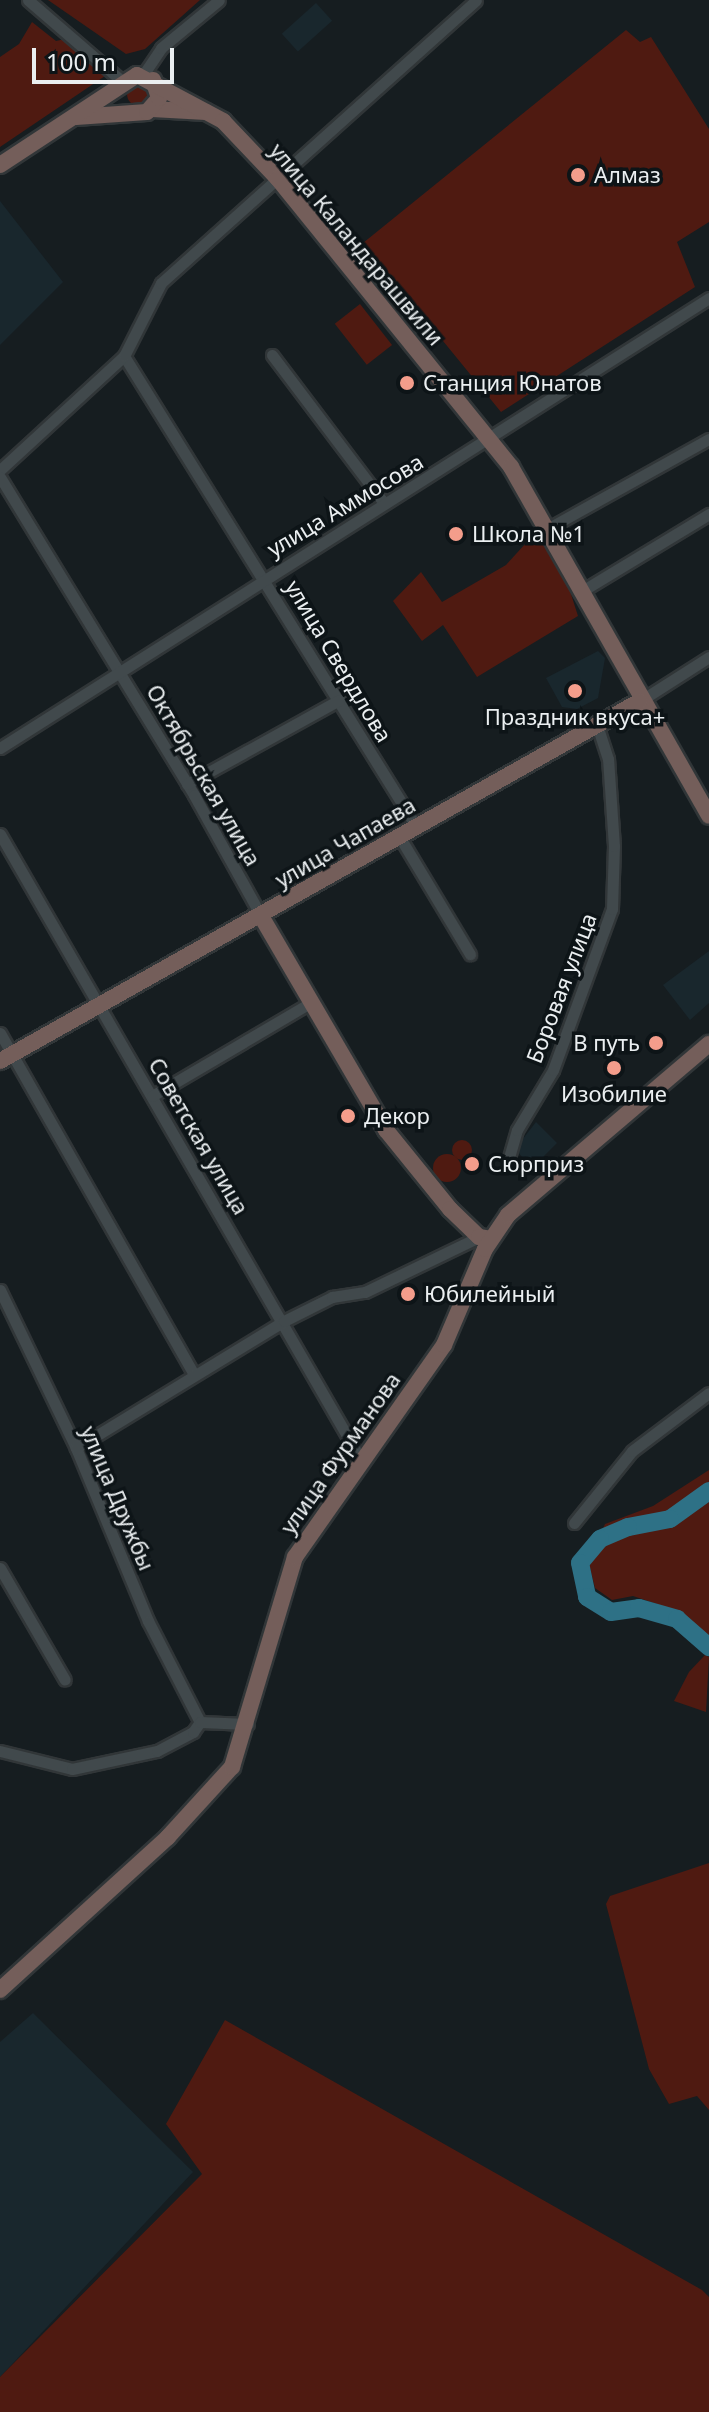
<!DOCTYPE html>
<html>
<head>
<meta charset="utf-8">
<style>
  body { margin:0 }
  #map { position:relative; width:709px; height:2412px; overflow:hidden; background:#161d20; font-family:"Noto Sans",sans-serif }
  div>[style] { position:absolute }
  .built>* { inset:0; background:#19272d; transform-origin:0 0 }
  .green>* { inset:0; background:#4f1a11; transform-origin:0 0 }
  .round { border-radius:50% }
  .river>* { height:18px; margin:-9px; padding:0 9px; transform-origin:9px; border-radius:9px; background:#2e7186 }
  .roads { filter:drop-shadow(2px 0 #313638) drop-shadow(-2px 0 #313638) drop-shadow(0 2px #313638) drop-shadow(0 -2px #313638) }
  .street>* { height:11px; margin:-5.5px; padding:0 5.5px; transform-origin:5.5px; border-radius:5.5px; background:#41494c }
  .secondary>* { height:16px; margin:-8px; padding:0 8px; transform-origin:8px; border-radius:8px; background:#745e5a }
  .dots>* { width:22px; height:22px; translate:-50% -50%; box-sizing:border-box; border:4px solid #0d1417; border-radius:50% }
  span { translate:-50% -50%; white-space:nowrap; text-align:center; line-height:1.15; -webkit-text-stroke:7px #0d1417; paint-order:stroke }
  .poi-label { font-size:22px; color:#ebeff1 }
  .left { translate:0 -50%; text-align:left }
  .right { translate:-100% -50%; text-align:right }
  .street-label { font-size:22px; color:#ebeff1 }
  .scale { position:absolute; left:32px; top:48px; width:142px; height:36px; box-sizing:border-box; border:4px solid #ebeff1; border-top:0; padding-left:10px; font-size:24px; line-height:28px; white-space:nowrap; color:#ebeff1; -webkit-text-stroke:6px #0d1417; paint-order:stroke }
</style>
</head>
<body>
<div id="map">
  <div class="built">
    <i style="left:316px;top:3px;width:24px;height:46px;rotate:48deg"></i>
    <i style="clip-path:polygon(0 201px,63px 282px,0 345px)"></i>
    <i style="clip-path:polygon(598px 651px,605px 658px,598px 698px,577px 709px,562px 707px,546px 678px)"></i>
    <i style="clip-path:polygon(709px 951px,709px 1003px,690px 1020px,663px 985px)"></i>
    <i style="clip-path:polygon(536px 1122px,557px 1143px,532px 1168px,515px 1149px)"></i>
    <i style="clip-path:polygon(33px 2013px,193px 2172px,0 2377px,0 2042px)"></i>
  </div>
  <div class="green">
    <i style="clip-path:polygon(48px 0,200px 0,145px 49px,126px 54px)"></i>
    <i style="clip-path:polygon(32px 22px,56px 41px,65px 39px,108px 74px,0 147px,0 57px,19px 44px)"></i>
    <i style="clip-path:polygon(626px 30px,640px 42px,651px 37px,709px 129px,709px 222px,677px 242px,695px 287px,501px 412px,363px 243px)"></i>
    <i class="round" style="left:127px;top:82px;width:24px;height:24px"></i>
    <i style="left:360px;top:304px;width:52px;height:32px;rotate:52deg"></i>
    <i style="clip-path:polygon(536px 532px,570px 591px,578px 616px,477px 677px,443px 625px,422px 641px,393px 601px,421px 572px,442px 602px,506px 565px)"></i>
    <i class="round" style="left:452px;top:1140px;width:20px;height:20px"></i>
    <i class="round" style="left:433px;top:1154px;width:28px;height:28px"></i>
    <i style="clip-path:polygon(709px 1470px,709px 1485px,666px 1513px,601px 1533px,605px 1524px,653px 1506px)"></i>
    <i style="clip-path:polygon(709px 1500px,709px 1639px,689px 1620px,657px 1604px,633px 1596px,612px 1600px,595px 1588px,589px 1564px,605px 1543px,681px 1519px)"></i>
    <i style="clip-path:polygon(705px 1655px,709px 1657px,706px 1712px,674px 1701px,689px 1672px)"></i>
    <i style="clip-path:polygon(709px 1863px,709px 2110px,697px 2096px,669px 2104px,649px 2069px,606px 1904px,610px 1896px)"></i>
    <i style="clip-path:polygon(225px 2020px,702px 2290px,709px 2297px,709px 2412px,0 2412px,0 2377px,202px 2174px,166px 2124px)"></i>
  </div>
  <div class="river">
    <i style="left:709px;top:1491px;width:48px;rotate:144.3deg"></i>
    <i style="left:670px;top:1519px;width:43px;rotate:169.2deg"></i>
    <i style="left:628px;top:1527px;width:30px;rotate:157deg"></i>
    <i style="left:600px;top:1539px;width:31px;rotate:130deg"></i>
    <i style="left:580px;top:1563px;width:35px;rotate:78deg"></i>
    <i style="left:587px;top:1597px;width:28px;rotate:32deg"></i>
    <i style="left:611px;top:1612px;width:28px;rotate:-8deg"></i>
    <i style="left:639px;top:1608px;width:40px;rotate:16deg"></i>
    <i style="left:677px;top:1619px;width:43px;rotate:41.2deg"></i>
  </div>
  <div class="roads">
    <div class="street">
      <i style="left:28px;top:0;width:127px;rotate:40.8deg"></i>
      <i style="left:143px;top:75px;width:32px;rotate:-56deg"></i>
      <i style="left:161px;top:48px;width:75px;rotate:-39.6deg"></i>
      <i style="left:272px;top:355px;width:184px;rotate:52.9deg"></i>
      <i style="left:124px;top:356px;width:553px;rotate:58.15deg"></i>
      <i style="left:0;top:470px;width:168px;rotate:-42.6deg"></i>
      <i style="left:124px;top:356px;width:82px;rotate:-63.1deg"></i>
      <i style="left:161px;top:283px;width:423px;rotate:-41.9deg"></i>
      <i style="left:0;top:477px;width:373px;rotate:58.6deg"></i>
      <i style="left:194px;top:795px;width:138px;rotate:61deg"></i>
      <i style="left:547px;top:529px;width:185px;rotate:-29.1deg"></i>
      <i style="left:582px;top:591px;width:149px;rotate:-31.2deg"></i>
      <i style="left:640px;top:701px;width:82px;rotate:-32.5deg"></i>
      <i style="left:0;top:748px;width:840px;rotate:-32.4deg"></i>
      <i style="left:187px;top:784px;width:174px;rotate:-28.9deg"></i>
      <i style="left:0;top:834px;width:723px;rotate:60.03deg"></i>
      <i style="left:399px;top:836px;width:138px;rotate:59deg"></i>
      <i style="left:0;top:1033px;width:392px;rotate:60.4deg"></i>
      <i style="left:152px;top:1096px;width:183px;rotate:-30.5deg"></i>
      <i style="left:508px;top:1161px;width:32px;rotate:-74deg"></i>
      <i style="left:517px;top:1130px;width:70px;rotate:-59deg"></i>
      <i style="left:553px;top:1070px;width:171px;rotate:-69.9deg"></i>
      <i style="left:612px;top:909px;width:63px;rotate:-88.2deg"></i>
      <i style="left:614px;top:846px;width:87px;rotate:-93.9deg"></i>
      <i style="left:608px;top:759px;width:36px;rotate:-108deg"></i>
      <i style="left:0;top:1290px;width:175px;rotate:64.3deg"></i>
      <i style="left:76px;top:1448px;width:187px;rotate:67.4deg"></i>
      <i style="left:148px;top:1621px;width:114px;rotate:62.8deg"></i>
      <i style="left:76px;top:1448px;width:244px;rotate:-31.4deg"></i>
      <i style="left:284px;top:1321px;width:54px;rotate:-26.6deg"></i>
      <i style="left:332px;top:1297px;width:33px;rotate:-9deg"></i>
      <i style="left:365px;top:1292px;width:127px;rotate:-25.8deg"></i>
      <i style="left:574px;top:1523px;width:92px;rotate:-51.1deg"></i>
      <i style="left:632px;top:1451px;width:96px;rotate:-37deg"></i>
      <i style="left:0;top:1568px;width:129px;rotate:59.9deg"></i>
      <i style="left:0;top:1751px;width:74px;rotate:14deg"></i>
      <i style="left:72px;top:1769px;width:87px;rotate:-12deg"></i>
      <i style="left:157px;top:1751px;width:41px;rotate:-27.8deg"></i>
      <i style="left:193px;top:1732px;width:12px;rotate:-55deg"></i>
      <i style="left:200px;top:1722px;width:48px;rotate:2.4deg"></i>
    </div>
    <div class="secondary">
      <i style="left:152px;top:109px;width:54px;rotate:3.2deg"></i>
      <i style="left:76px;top:117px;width:71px;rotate:-4deg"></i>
      <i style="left:147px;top:112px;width:18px;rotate:-49deg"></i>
      <i style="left:159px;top:98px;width:19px;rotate:-108deg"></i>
      <i style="left:0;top:165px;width:164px;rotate:-33.3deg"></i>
      <i style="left:137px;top:75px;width:98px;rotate:28.1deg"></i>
      <i style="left:223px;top:121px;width:80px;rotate:46.5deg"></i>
      <i style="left:278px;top:179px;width:370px;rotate:51deg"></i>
      <i style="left:511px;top:467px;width:401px;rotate:60.4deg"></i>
      <i style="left:261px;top:916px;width:248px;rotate:59.7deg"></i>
      <i style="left:386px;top:1130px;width:102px;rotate:51deg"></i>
      <i style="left:450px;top:1209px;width:40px;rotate:44deg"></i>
      <i style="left:479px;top:1237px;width:12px;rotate:9deg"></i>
      <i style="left:0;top:1061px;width:734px;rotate:-29.36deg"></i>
      <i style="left:0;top:1990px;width:227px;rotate:-42.3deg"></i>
      <i style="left:168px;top:1837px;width:95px;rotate:-47.6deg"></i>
      <i style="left:232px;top:1767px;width:219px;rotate:-73.3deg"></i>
      <i style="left:295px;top:1557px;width:259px;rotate:-54.9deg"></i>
      <i style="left:444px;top:1345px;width:104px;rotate:-66.9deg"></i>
      <i style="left:485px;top:1249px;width:41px;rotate:-55.9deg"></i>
      <i style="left:508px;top:1215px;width:264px;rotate:-40.4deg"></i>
    </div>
  </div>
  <div class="dots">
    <i style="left:578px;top:175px;background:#f49d8b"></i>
    <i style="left:407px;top:383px;background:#f49d8b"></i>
    <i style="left:456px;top:534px;background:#f49d8b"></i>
    <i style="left:575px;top:691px;background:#f49d8b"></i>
    <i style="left:656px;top:1043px;background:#f49d8b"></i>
    <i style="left:614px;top:1068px;background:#f49d8b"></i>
    <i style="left:348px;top:1116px;background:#f49d8b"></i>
    <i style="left:472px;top:1164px;background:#f49d8b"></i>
    <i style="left:408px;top:1294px;background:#f49d8b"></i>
  </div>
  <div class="poi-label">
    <span class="left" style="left:594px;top:175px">Алмаз</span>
    <span class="left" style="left:423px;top:383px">Станция Юнатов</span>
    <span class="left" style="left:472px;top:534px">Школа №1</span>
    <span style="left:575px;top:717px">Праздник вкуса+</span>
    <span class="right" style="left:640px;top:1043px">В путь</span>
    <span style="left:614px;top:1094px">Изобилие</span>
    <span class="left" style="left:364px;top:1116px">Декор</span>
    <span class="left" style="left:488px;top:1164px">Сюрприз</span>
    <span class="left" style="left:424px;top:1294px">Юбилейный</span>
  </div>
  <div class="street-label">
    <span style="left:357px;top:244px;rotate:50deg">улица Каландарашвили</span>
    <span style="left:345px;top:505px;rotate:-31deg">улица Аммосова</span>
    <span style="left:339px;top:661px;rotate:59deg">улица Свердлова</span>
    <span style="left:204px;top:775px;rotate:60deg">Октябрьская улица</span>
    <span style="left:345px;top:842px;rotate:-30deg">улица Чапаева</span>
    <span style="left:561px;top:988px;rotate:-69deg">Боровая улица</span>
    <span style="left:199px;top:1136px;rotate:60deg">Советская улица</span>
    <span style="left:340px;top:1453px;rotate:-55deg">улица Фурманова</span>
    <span style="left:118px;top:1498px;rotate:67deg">улица Дружбы</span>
  </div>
  <div class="scale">100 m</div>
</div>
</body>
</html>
